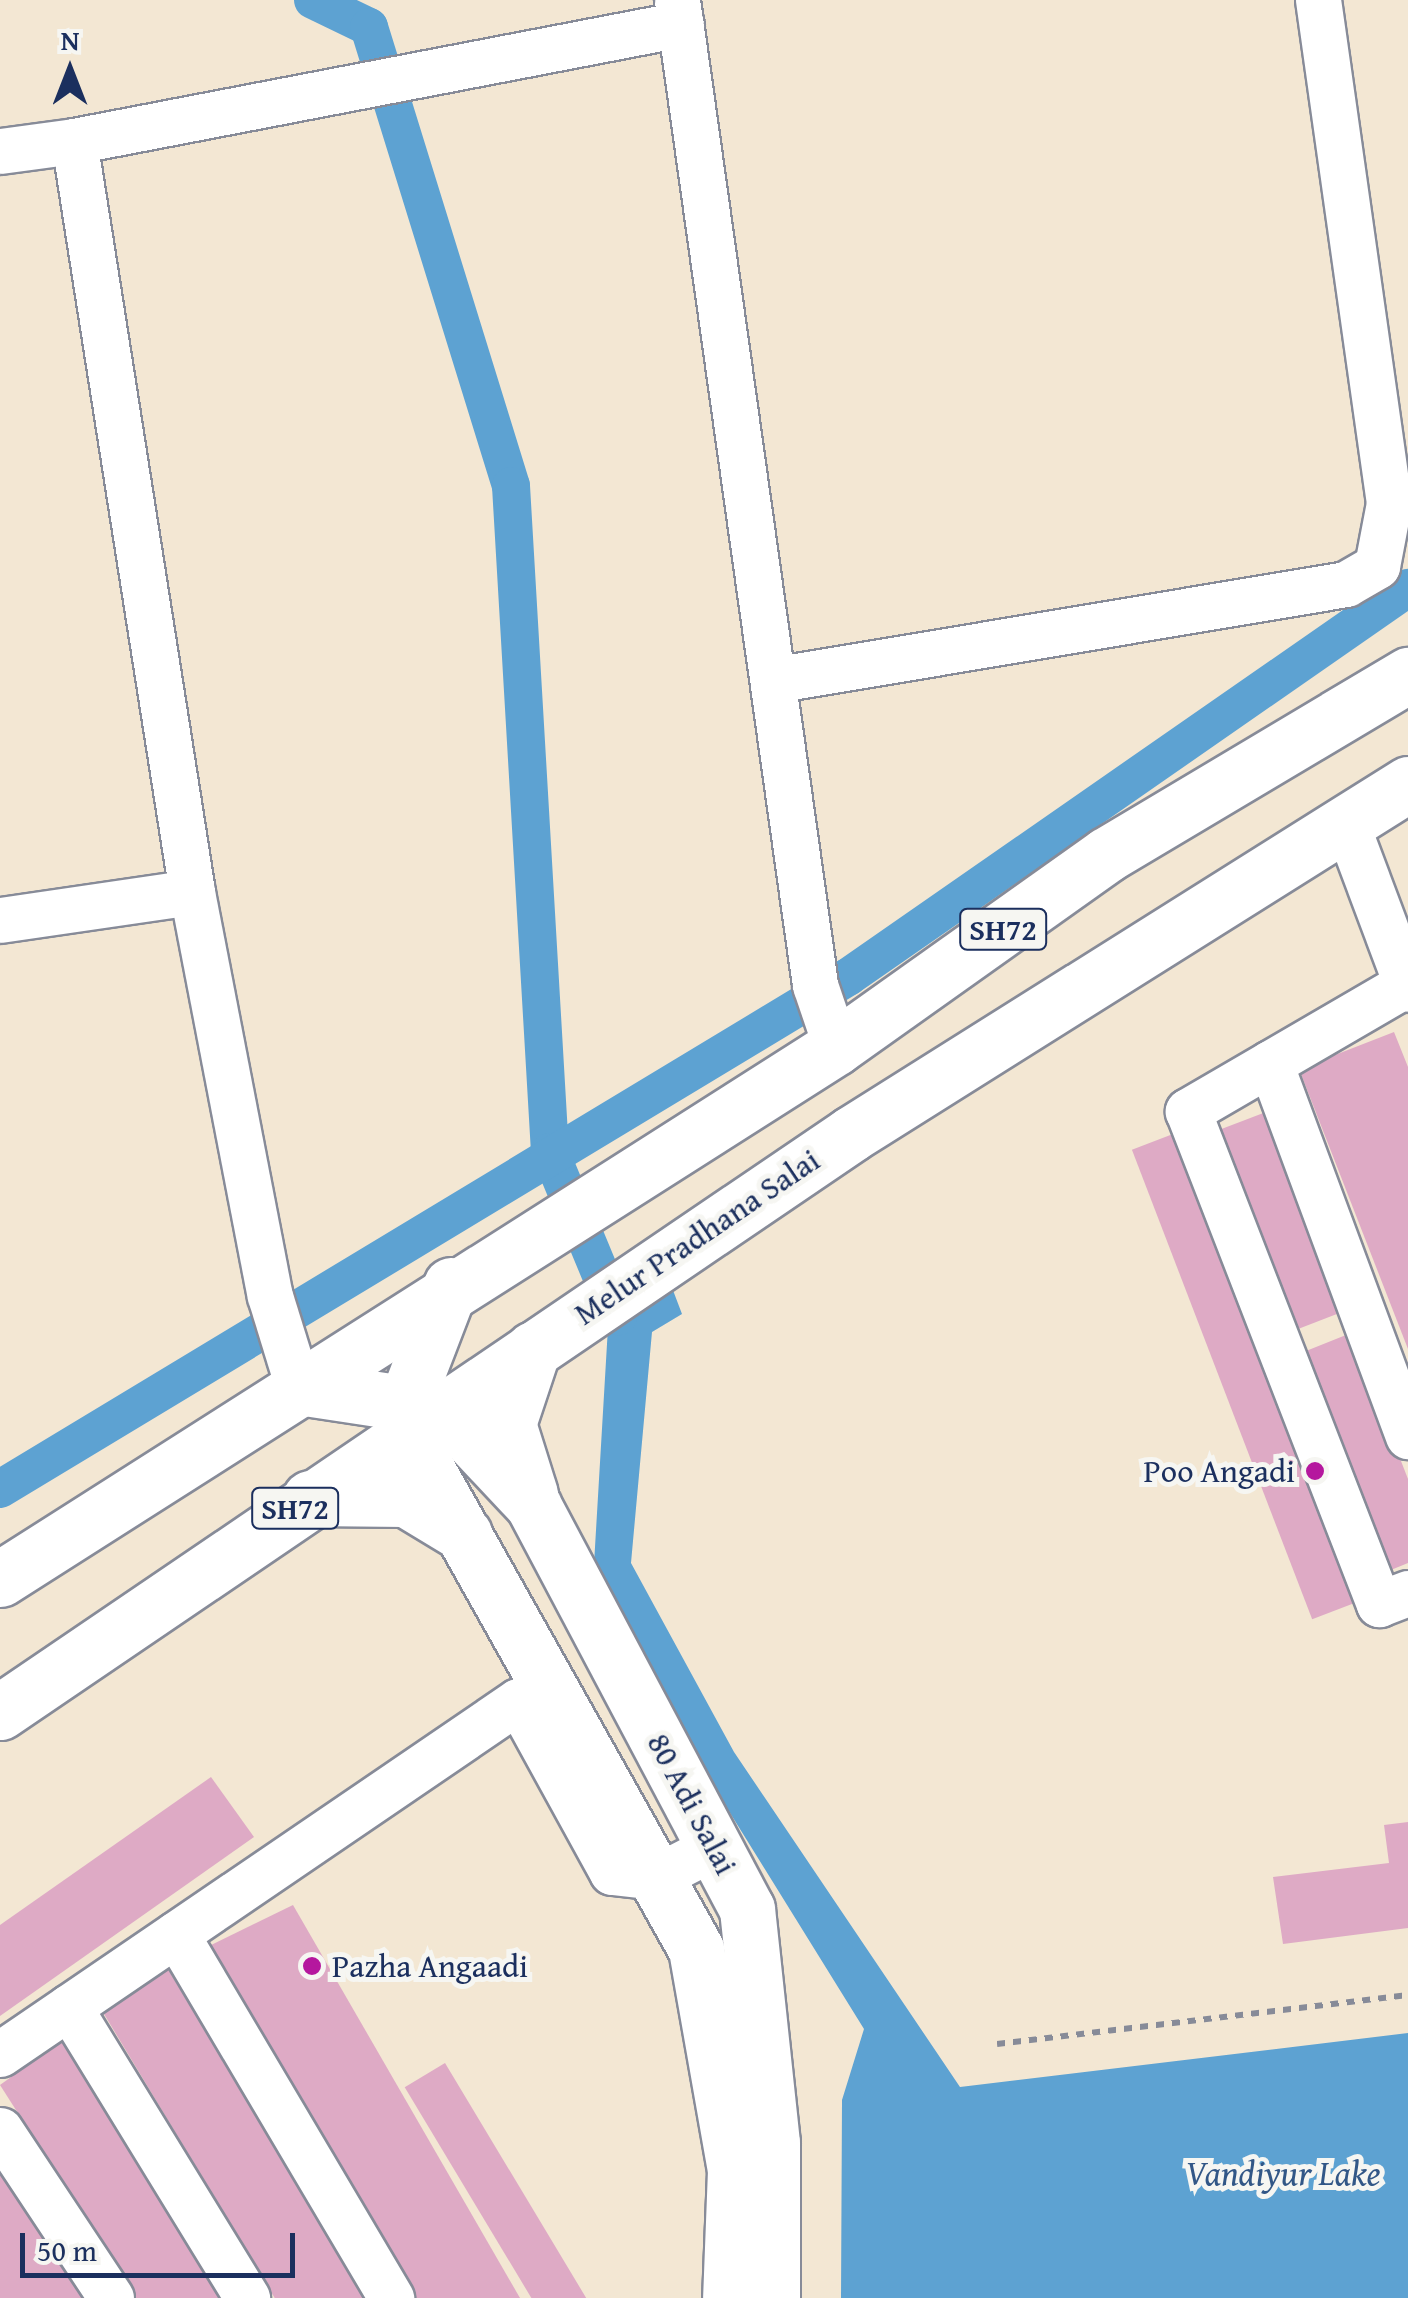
<!DOCTYPE html>
<html>
<head>
<meta charset="utf-8">
<style>
  body { margin:0 }
  #map { position:relative; width:1408px; height:2298px; overflow:hidden; background:#f3e7d3; font-family:"Gentium Book Plus",serif }
  div>[style] { position:absolute }
  .water>* { inset:0; background:#5da2d2 }
  .canal>* { height:38px; margin:-19px; padding:0 19px; transform-origin:19px; border-radius:19px; background:#5da2d2 }
  .building>* { inset:0; background:#deaac5; transform-origin:0 0 }
  .path>* { height:6px; margin-top:-3px; transform-origin:0; background:repeating-linear-gradient(90deg,#878b98 0 8px,transparent 0 16px) }
  .roads { filter:drop-shadow(2px 0 #878b98) drop-shadow(-2px 0 #878b98) drop-shadow(0 2px #878b98) drop-shadow(0 -2px #878b98) }
  .minor>* { height:45px; margin:-22.5px; padding:0 22.5px; transform-origin:22.5px; border-radius:22.5px; background:#fff }
  .major>* { height:55px; margin:-27.5px; padding:0 27.5px; transform-origin:27.5px; border-radius:27.5px; background:#fff }
  .dots>* { width:28px; height:28px; translate:-50% -50%; box-sizing:border-box; border:5px solid #f6f6f2; border-radius:50% }
  span { translate:-50% -50%; white-space:nowrap; text-align:center; line-height:1.15; -webkit-text-stroke:10px #f6f6f2; paint-order:stroke }
  .shield-label span { padding:2px 8px; background:#f6f6f2; border:2px solid; border-radius:8px; -webkit-text-stroke-width:0 }
  .shield-label { font-size:30px; color:#1b2f5e; font-weight:700 }
  .street-label { font-size:32px; color:#1b2f5e }
  .poi-label { font-size:32px; color:#1b2f5e }
  .right { translate:-100% -50%; text-align:right }
  .left { translate:0 -50%; text-align:left }
  .water-label { font-size:35px; color:#325787; font-style:italic }
  .north { position:absolute; left:20px; top:20px; width:100px; height:100px; -webkit-text-stroke:8px #f6f6f2; paint-order:stroke; rotate:0deg; font-size:28px; font-weight:700; line-height:40px; text-align:center; color:#1b2f5e }
  .north::after { content:''; display:block; margin:auto; width:35px; height:45px; background:#1b2f5e; clip-path:polygon(50% 0,100% 100%,50% 72%,0 100%) }
  .scale { position:absolute; left:20px; top:2233px; width:275px; height:45px; box-sizing:border-box; border:5px solid #1b2f5e; border-top:0; padding-left:12px; font-size:30px; line-height:35px; white-space:nowrap; color:#1b2f5e; -webkit-text-stroke:8px #f6f6f2; paint-order:stroke }
</style>
</head>
<body>
<div id="map">
  <div class="water">
    <i style="clip-path:polygon(671px 1285px,682px 1314px,652px 1332px,631px 1563px,734px 1752px,960px 2087px,1408px 2033px,1408px 2298px,841px 2298px,842px 2100px,864px 2029px,704px 1771px,594px 1564px,608px 1327px)"></i>
  </div>
  <div class="canal">
    <i style="left:313px;top:0;width:62px;rotate:25.7deg"></i>
    <i style="left:369px;top:27px;width:480px;rotate:72.8deg"></i>
    <i style="left:511px;top:486px;width:667px;rotate:86.65deg"></i>
    <i style="left:550px;top:1152px;width:178px;rotate:67.5deg"></i>
    <i style="left:0;top:1489px;width:991px;rotate:-31.12deg"></i>
    <i style="left:848px;top:977px;width:682px;rotate:-34.79deg"></i>
  </div>
  <div class="building">
    <i style="clip-path:polygon(1394px 1032px,1408px 1067px,1408px 1349px,1299px 1069px)"></i>
    <i style="left:1266px;top:1112px;width:214px;height:54px;rotate:69deg"></i>
    <i style="left:1173px;top:1134px;width:503px;height:44px;rotate:69deg"></i>
    <i style="clip-path:polygon(1351px 1333px,1408px 1479px,1408px 1563px,1386px 1572px,1301px 1353px)"></i>
    <i style="clip-path:polygon(211px 1777px,254px 1837px,0 2016px,0 1925px)"></i>
    <i style="clip-path:polygon(1408px 1822px,1408px 1928px,1283px 1944px,1273px 1877px,1389px 1863px,1384px 1825px)"></i>
    <i style="clip-path:polygon(293px 1905px,520px 2298px,416px 2298px,205px 1948px)"></i>
    <i style="left:168px;top:1969px;width:385px;height:78px;rotate:59deg"></i>
    <i style="clip-path:polygon(65px 2038px,228px 2298px,136px 2298px,0 2085px)"></i>
    <i style="left:445px;top:2063px;width:276px;height:47px;rotate:59deg"></i>
    <i style="clip-path:polygon(0 2159px,91px 2298px,0 2298px)"></i>
  </div>
  <div class="path">
    <i style="left:997px;top:2044px;width:414px;rotate:-6.8deg"></i>
  </div>
  <div class="roads">
    <div class="minor">
      <i style="left:677px;top:0;width:995px;rotate:82.02deg"></i>
      <i style="left:815px;top:985px;width:65px;rotate:71.3deg"></i>
      <i style="left:74px;top:141px;width:618px;rotate:-10.91deg"></i>
      <i style="left:0;top:151px;width:75px;rotate:-7.7deg"></i>
      <i style="left:74px;top:141px;width:760px;rotate:81.07deg"></i>
      <i style="left:192px;top:892px;width:411px;rotate:79.1deg"></i>
      <i style="left:270px;top:1296px;width:95px;rotate:72.9deg"></i>
      <i style="left:779px;top:679px;width:575px;rotate:-9.51deg"></i>
      <i style="left:1346px;top:584px;width:36px;rotate:-30deg"></i>
      <i style="left:1377px;top:566px;width:64px;rotate:-79.2deg"></i>
      <i style="left:1389px;top:503px;width:508px;rotate:-98.03deg"></i>
      <i style="left:1346px;top:823px;width:177px;rotate:69.5deg"></i>
      <i style="left:0;top:920px;width:194px;rotate:-8.3deg"></i>
      <i style="left:1408px;top:983px;width:255px;rotate:149.8deg"></i>
      <i style="left:1188px;top:1111px;width:529px;rotate:68.82deg"></i>
      <i style="left:1379px;top:1604px;width:31px;rotate:-21deg"></i>
      <i style="left:1270px;top:1063px;width:398px;rotate:69.7deg"></i>
      <i style="left:176px;top:1934px;width:423px;rotate:59.4deg"></i>
      <i style="left:69px;top:2007px;width:341px;rotate:58.5deg"></i>
      <i style="left:0;top:2054px;width:627px;rotate:-34.27deg"></i>
      <i style="left:518px;top:1701px;width:195px;rotate:61.2deg"></i>
      <i style="left:612px;top:1872px;width:44px;rotate:6.5deg"></i>
      <i style="left:656px;top:1877px;width:65px;rotate:-27.3deg"></i>
      <i style="left:0;top:2130px;width:201px;rotate:56.5deg"></i>
    </div>
    <div class="major">
      <i style="left:451px;top:1285px;width:125px;rotate:111deg"></i>
      <i style="left:406px;top:1402px;width:32px;rotate:88deg"></i>
      <i style="left:407px;top:1434px;width:591px;rotate:60.7deg"></i>
      <i style="left:696px;top:1949px;width:224px;rotate:80deg"></i>
      <i style="left:735px;top:2170px;width:128px;rotate:92.2deg"></i>
      <i style="left:298px;top:1387px;width:147px;rotate:8.6deg"></i>
      <i style="left:443px;top:1409px;width:132px;rotate:46.8deg"></i>
      <i style="left:533px;top:1505px;width:457px;rotate:62.1deg"></i>
      <i style="left:747px;top:1909px;width:235px;rotate:83.9deg"></i>
      <i style="left:772px;top:2143px;width:155px;rotate:90deg"></i>
      <i style="left:530px;top:1494px;width:73px;rotate:-107.4deg"></i>
      <i style="left:508px;top:1424px;width:79px;rotate:-71.6deg"></i>
      <i style="left:310px;top:1498px;width:96px;rotate:0.6deg"></i>
      <i style="left:406px;top:1499px;width:68px;rotate:31.1deg"></i>
      <i style="left:0;top:1579px;width:991px;rotate:-32.47deg"></i>
      <i style="left:836px;top:1047px;width:331px;rotate:-35.4deg"></i>
      <i style="left:1106px;top:855px;width:352px;rotate:-30.8deg"></i>
      <i style="left:0;top:1712px;width:1029px;rotate:-34.18deg"></i>
      <i style="left:851px;top:1134px;width:658px;rotate:-32.14deg"></i>
    </div>
  </div>
  <div class="dots">
    <i style="left:1315px;top:1471px;background:#b5179e"></i>
    <i style="left:312px;top:1966px;background:#b5179e"></i>
  </div>
  <div class="shield-label">
    <span style="left:1003px;top:929px">SH72</span>
    <span style="left:295px;top:1508px">SH72</span>
  </div>
  <div class="street-label">
    <span style="left:697px;top:1237px;rotate:-34deg">Melur Pradhana Salai</span>
    <span style="left:692px;top:1804px;rotate:62deg">80 Adi Salai</span>
  </div>
  <div class="poi-label">
    <span class="right" style="left:1295px;top:1471px">Poo Angadi</span>
    <span class="left" style="left:332px;top:1966px">Pazha Angaadi</span>
  </div>
  <div class="water-label">
    <span style="left:1283px;top:2173px">Vandiyur Lake</span>
  </div>
  <div class="north">N</div>
  <div class="scale">50 m</div>
</div>
</body>
</html>
